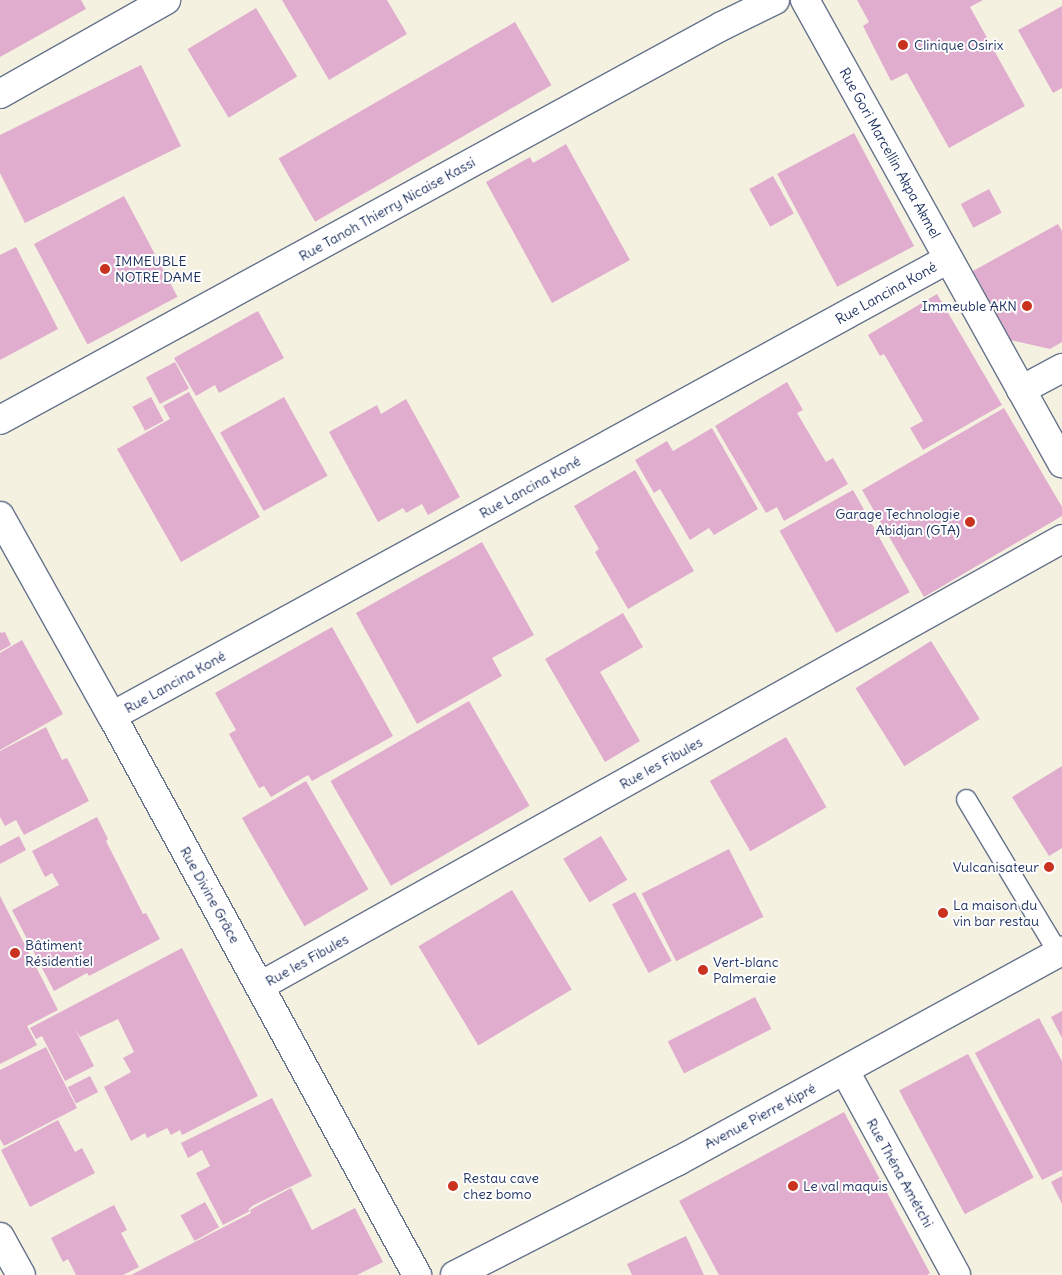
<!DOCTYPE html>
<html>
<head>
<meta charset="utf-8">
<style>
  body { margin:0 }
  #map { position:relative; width:1062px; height:1275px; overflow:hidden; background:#f4f1e0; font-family:Delius,sans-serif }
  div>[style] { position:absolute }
  .building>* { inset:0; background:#e1adce; transform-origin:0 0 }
  .roads { filter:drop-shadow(1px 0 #67738c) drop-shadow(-1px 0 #67738c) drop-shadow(0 1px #67738c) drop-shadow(0 -1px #67738c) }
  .service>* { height:19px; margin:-9.5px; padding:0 9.5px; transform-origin:9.5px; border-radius:9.5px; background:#fff }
  .minor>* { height:28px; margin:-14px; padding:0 14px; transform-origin:14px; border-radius:14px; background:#fff }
  .tertiary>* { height:28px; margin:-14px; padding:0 14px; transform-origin:14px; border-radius:14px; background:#fff }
  .dots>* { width:14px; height:14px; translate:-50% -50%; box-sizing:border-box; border:2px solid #fff; border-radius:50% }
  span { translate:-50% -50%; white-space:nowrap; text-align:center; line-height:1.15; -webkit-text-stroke:4px #fff; paint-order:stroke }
  .poi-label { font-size:14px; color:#1b2f5e }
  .left { translate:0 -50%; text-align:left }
  .right { translate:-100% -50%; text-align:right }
  .street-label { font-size:14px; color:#1b2f5e }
</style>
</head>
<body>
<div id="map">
  <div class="building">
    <i style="clip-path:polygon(0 0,81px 0,86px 9px,0 57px)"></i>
    <i style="clip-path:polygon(282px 0,387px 0,407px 34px,329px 80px)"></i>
    <i style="clip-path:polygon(857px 0,983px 0,970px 7px,1025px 106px,949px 148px,907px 73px,891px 81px,863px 26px,869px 22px)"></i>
    <i style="clip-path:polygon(1062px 6px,1062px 88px,1053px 93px,1018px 30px)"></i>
    <i style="left:256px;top:8px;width:80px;height:80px;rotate:59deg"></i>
    <i style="left:515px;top:22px;width:73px;height:273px;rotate:60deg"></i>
    <i style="clip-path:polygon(141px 65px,181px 146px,25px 223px,0 173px,0 135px)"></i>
    <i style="left:854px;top:133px;width:128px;height:87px;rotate:62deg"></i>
    <i style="clip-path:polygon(566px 144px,630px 260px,552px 303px,486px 182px,530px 157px,533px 163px)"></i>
    <i style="left:773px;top:176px;width:43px;height:27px;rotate:61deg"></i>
    <i style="left:989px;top:189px;width:27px;height:32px;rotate:62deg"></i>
    <i style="left:124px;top:196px;width:114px;height:102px;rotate:62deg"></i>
    <i style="clip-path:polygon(1058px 224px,1062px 231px,1062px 342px,1050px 349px,1010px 340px,973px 271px)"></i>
    <i style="clip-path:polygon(16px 247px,58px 329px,0 360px,0 255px)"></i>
    <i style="clip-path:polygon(937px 294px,1002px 405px,923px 450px,910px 428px,923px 421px,884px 354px,880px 356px,868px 335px)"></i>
    <i style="clip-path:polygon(258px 311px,284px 358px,219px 393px,215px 385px,196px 396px,174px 358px)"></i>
    <i style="left:175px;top:362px;width:30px;height:33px;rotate:62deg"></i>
    <i style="clip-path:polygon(787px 382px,803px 410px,797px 413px,826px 462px,833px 458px,848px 484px,784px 521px,777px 507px,766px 513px,715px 426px)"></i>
    <i style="clip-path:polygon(189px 392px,260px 517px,181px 562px,117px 449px,170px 419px,163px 406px)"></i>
    <i style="left:151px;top:397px;width:27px;height:21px;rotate:62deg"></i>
    <i style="left:284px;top:397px;width:90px;height:73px;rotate:61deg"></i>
    <i style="clip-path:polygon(406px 399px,460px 497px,428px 515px,422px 504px,406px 513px,403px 508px,378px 522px,329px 432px,377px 405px,381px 414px)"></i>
    <i style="clip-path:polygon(1004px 408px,1062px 507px,1062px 516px,924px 597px,862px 490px)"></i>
    <i style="clip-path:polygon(712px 428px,758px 509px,714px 535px,709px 528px,690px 540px,660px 489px,654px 493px,635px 460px,667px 441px,673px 451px)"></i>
    <i style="clip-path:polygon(635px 470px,694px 571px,628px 609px,595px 552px,599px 549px,574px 506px)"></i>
    <i style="left:853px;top:490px;width:117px;height:84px;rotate:61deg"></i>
    <i style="clip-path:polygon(482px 542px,534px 635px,492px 658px,502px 676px,417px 724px,356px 613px)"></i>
    <i style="clip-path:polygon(623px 613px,643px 647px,600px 672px,640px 741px,605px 762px,545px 659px)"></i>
    <i style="clip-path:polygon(332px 627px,393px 736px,312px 781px,308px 775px,271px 797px,264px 786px,259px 788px,229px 734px,236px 730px,215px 693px)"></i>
    <i style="clip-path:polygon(0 631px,1px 633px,5px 632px,11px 645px,0 651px)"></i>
    <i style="clip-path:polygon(22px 640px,63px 714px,0 750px,0 653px)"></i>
    <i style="left:931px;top:641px;width:92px;height:89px;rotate:58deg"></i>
    <i style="left:469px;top:701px;width:121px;height:160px;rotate:60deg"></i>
    <i style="clip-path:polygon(46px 727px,62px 760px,67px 758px,89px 801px,24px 835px,16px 820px,5px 826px,0 817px,0 751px)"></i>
    <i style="left:786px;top:737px;width:81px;height:88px;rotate:60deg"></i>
    <i style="clip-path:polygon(1062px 766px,1062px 848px,1049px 856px,1012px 797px)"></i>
    <i style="left:306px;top:781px;width:125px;height:74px;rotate:60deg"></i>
    <i style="clip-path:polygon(97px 817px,108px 839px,106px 841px,143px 914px,146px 913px,160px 939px,89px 976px,87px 973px,54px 991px,12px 910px,59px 885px,52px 873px,45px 877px,32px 851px)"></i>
    <i style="clip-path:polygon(19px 836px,26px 850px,0 864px,0 846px)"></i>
    <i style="left:601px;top:836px;width:51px;height:44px;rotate:59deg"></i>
    <i style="left:729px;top:849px;width:76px;height:98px;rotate:63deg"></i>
    <i style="left:512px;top:890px;width:116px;height:109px;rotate:59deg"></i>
    <i style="left:635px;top:892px;width:78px;height:26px;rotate:62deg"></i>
    <i style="clip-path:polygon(0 896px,58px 1010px,27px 1026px,37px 1045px,0 1064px)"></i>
    <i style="clip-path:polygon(182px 948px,258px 1096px,182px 1135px,180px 1130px,171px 1135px,167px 1128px,147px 1138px,145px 1133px,131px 1141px,104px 1087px,131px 1072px,123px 1058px,134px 1052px,118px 1019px,80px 1037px,75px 1029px,94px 1066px,65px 1081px,42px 1036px,36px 1039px,30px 1028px)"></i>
    <i style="left:755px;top:997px;width:36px;height:98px;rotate:63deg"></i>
    <i style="clip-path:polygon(1062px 1011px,1062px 1038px,1051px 1017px)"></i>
    <i style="clip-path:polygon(1039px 1018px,1062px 1061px,1062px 1170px,1042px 1180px,975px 1053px)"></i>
    <i style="clip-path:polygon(46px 1047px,77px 1108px,4px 1146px,0 1139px,0 1070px)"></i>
    <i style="left:968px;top:1054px;width:140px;height:78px;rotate:62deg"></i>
    <i style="left:90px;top:1076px;width:18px;height:25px;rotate:63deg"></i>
    <i style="clip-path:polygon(272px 1098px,312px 1176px,252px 1206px,248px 1210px,250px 1211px,223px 1225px,196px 1173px,210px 1166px,202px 1150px,188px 1158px,181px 1143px)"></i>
    <i style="clip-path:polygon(844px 1112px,930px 1273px,927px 1275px,719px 1275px,679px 1201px)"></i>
    <i style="clip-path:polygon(58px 1120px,75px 1152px,82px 1148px,95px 1173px,30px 1207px,1px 1150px)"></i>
    <i style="clip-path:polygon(1062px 1176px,1062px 1204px,1051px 1182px)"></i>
    <i style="clip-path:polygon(291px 1188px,312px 1230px,355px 1208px,383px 1262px,357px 1275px,131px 1275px,251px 1213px,250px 1210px)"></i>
    <i style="left:205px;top:1202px;width:29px;height:28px;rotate:61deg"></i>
    <i style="clip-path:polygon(114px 1205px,127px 1230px,121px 1233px,139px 1267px,123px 1275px,76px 1275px,68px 1259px,63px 1262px,51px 1238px)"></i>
    <i style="clip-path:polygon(686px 1236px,704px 1275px,632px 1275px,627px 1264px)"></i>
  </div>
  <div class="roads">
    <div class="service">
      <i style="left:966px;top:799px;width:179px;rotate:59.1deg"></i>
    </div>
    <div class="minor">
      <i style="left:805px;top:0;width:530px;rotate:60.97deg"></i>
      <i style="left:0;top:94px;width:191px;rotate:-29.5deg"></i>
      <i style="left:1021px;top:390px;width:47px;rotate:-28.2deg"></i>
      <i style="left:0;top:420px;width:823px;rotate:-28.62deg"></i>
      <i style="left:722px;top:26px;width:59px;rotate:-26.1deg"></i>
      <i style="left:0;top:516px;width:229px;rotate:60.8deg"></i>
      <i style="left:112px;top:716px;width:637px;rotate:61.38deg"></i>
      <i style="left:112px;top:716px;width:953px;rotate:-28.66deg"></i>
      <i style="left:260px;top:986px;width:918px;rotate:-29.13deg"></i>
      <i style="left:845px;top:1071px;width:232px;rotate:61.4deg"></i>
      <i style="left:0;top:1237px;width:43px;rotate:61.1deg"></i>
    </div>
    <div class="tertiary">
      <i style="left:455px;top:1275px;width:250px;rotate:-27.1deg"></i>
      <i style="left:678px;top:1161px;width:438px;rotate:-28.7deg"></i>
    </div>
  </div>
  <div class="dots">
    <i style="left:903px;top:45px;background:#c8321e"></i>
    <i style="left:105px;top:269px;background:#c8321e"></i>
    <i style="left:1027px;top:306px;background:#c8321e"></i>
    <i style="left:970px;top:522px;background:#c8321e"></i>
    <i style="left:1049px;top:867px;background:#c8321e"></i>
    <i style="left:943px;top:913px;background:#c8321e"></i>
    <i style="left:15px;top:953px;background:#c8321e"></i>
    <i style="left:703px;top:970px;background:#c8321e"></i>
    <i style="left:453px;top:1186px;background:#c8321e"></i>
    <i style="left:793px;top:1186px;background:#c8321e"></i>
  </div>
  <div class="poi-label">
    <span class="left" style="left:914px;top:45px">Clinique Osirix</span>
    <span class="left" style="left:115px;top:269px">IMMEUBLE<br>NOTRE DAME</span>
    <span class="right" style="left:1017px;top:306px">Immeuble AKN</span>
    <span class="right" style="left:960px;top:522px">Garage Technologie<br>Abidjan (GTA)</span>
    <span class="right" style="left:1039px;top:867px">Vulcanisateur</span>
    <span class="left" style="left:953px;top:913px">La maison du<br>vin bar restau</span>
    <span class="left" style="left:25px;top:953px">Bâtiment<br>Résidentiel</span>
    <span class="left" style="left:713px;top:970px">Vert-blanc<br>Palmeraie</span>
    <span class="left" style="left:463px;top:1186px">Restau cave<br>chez bomo</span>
    <span class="left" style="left:803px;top:1186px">Le val maquis</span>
  </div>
  <div class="street-label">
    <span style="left:890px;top:153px;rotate:61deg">Rue Gori Marcellin Akpa Akmel</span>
    <span style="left:387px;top:209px;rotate:-29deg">Rue Tanoh Thierry Nicaise Kassi</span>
    <span style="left:886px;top:293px;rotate:-29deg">Rue Lancina Koné</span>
    <span style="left:530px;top:487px;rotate:-29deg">Rue Lancina Koné</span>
    <span style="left:175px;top:682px;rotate:-29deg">Rue Lancina Koné</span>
    <span style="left:661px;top:763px;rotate:-29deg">Rue les Fibules</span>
    <span style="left:210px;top:895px;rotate:61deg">Rue Divine Grâce</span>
    <span style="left:307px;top:960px;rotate:-29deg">Rue les Fibules</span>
    <span style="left:760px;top:1116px;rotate:-28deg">Avenue Pierre Kipré</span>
    <span style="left:900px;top:1173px;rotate:61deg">Rue Théna Amétchi</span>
  </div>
</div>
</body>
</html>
